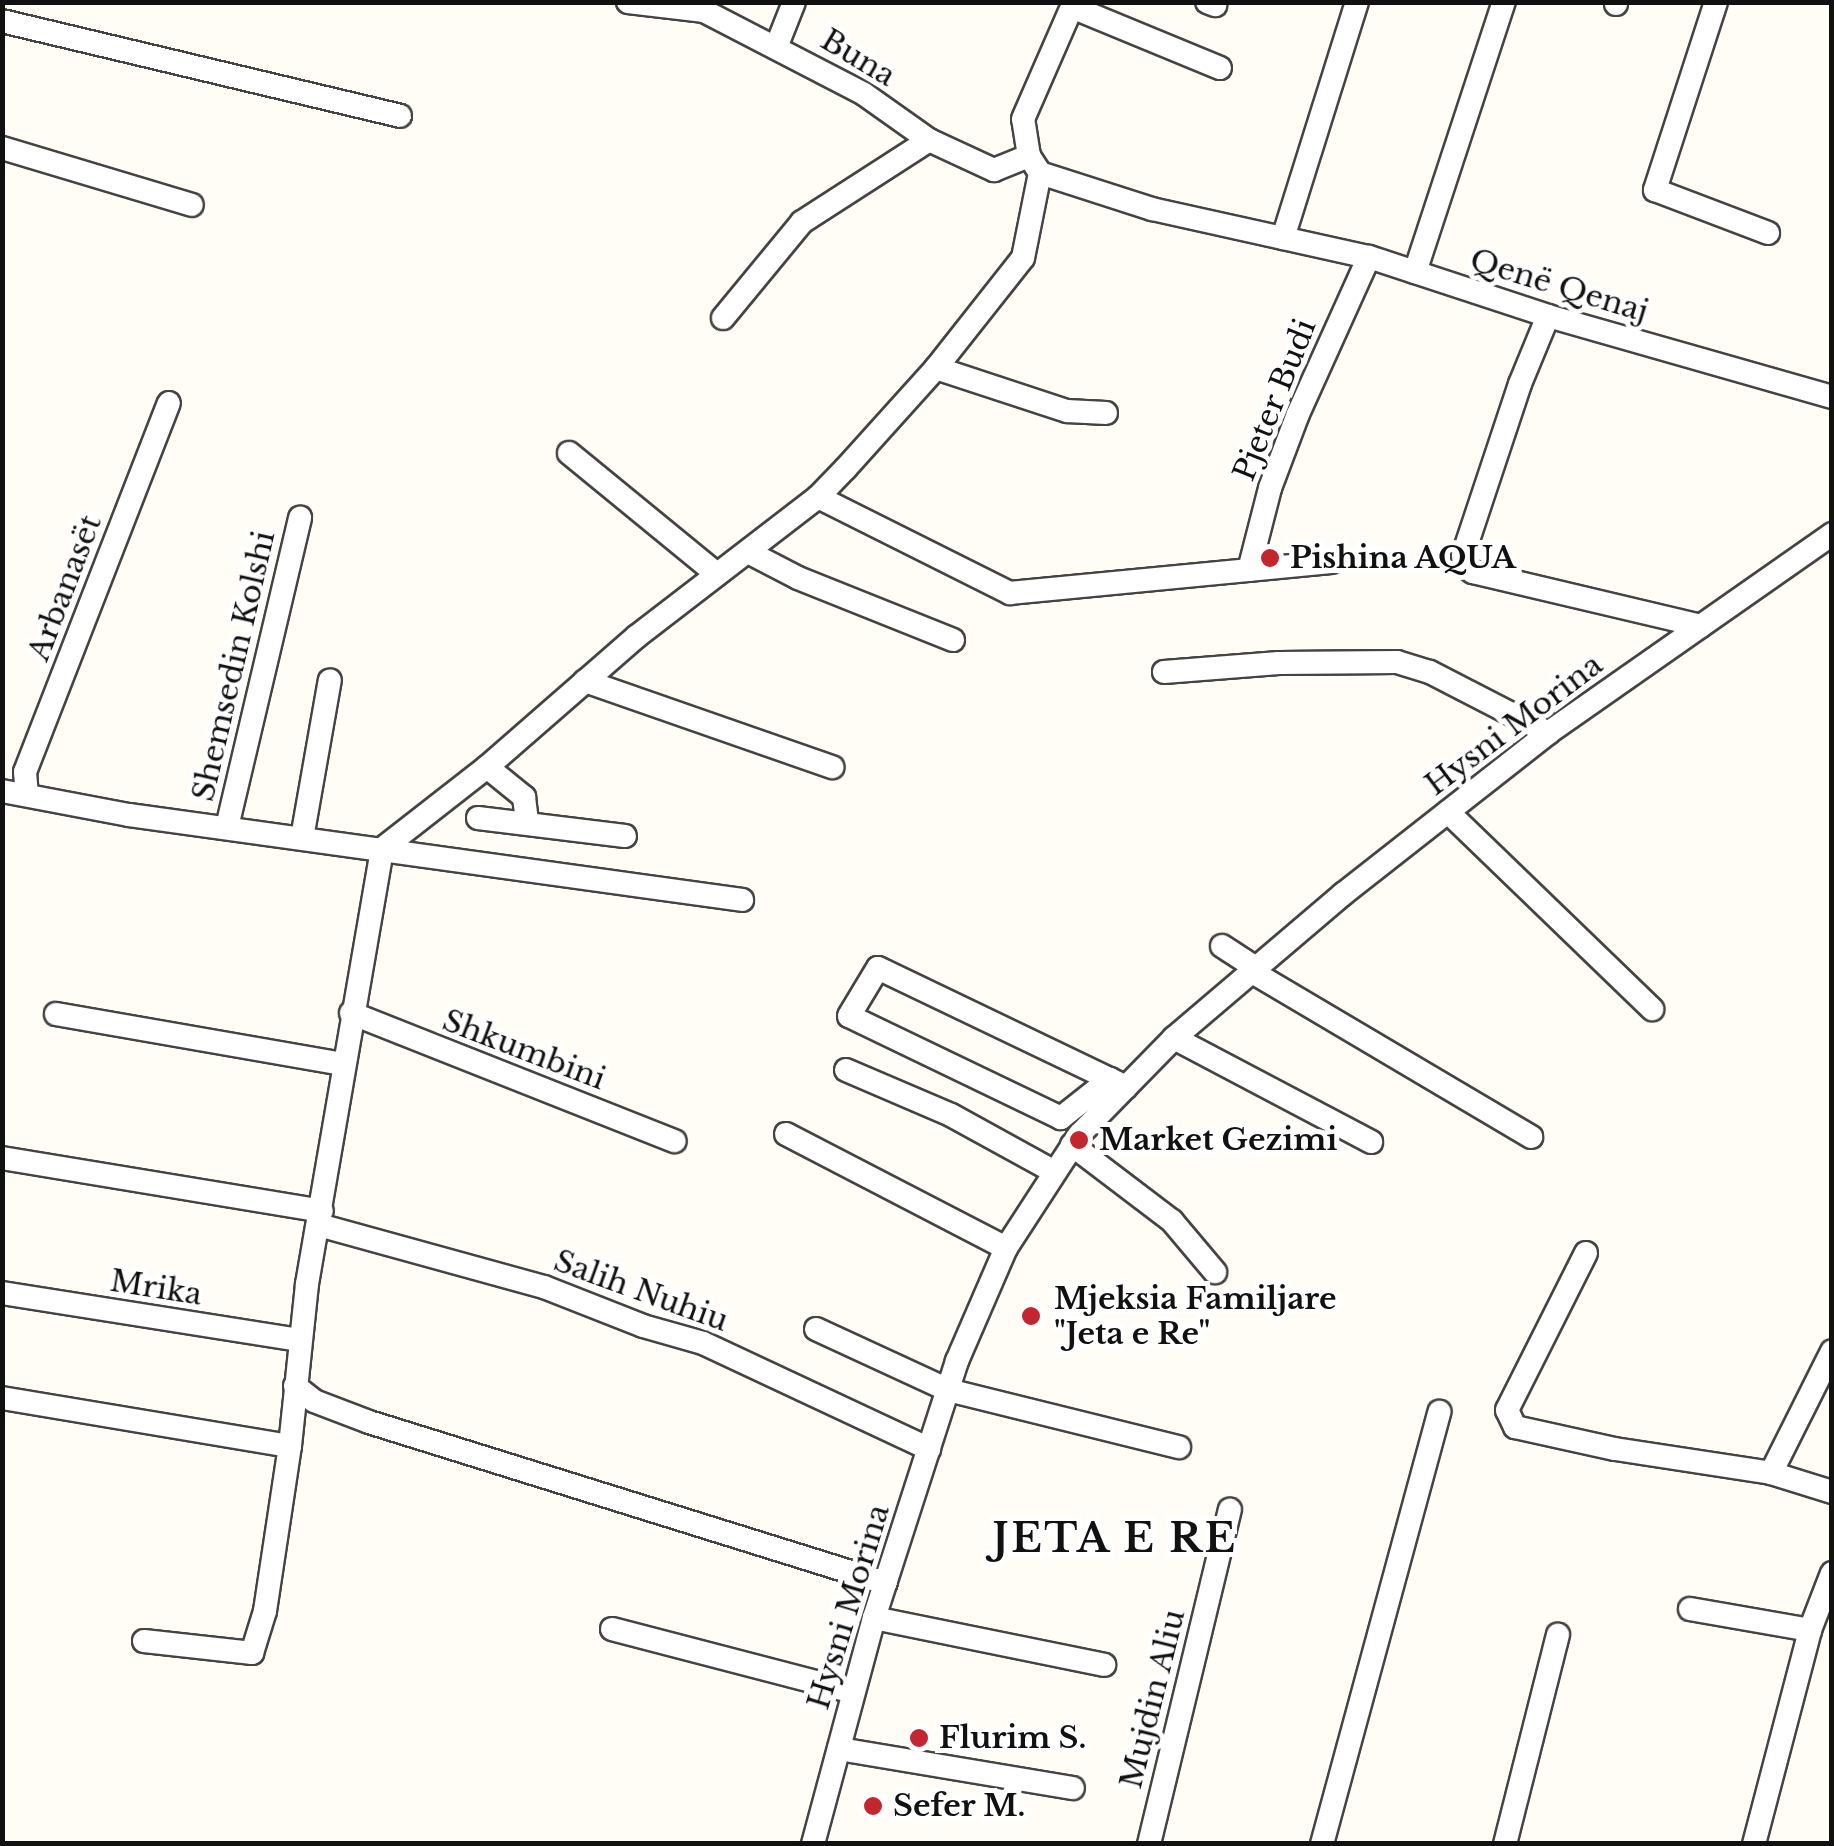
<!DOCTYPE html>
<html>
<head>
<meta charset="utf-8">
<style>
  body { margin:0 }
  #map { position:relative; width:1834px; height:1846px; overflow:hidden; background:#fffdf5; font-family:"Libre Baskerville",serif }
  div>[style] { position:absolute }
  .roads { filter:drop-shadow(2px 0 #444) drop-shadow(-2px 0 #444) drop-shadow(0 2px #444) drop-shadow(0 -2px #444) }
  .minor>* { height:22px; margin:-11px; padding:0 11px; transform-origin:11px; border-radius:11px; background:#fff }
  .dots>* { width:28px; height:28px; translate:-50% -50%; box-sizing:border-box; border:5px solid #fff; border-radius:50% }
  span { translate:-50% -50%; white-space:nowrap; text-align:center; line-height:1.15; -webkit-text-stroke:10px #fff; paint-order:stroke }
  .street-label { font-size:30px; color:#111 }
  .poi-label { font-size:30px; color:#111; font-weight:700 }
  .left { translate:0 -50%; text-align:left }
  .district-label { font-size:40px; color:#111; font-weight:700; letter-spacing:2.5px }
  .frame { position:absolute; inset:0; border:5px solid #111; pointer-events:none }
</style>
</head>
<body>
<div id="map">
  <div class="roads">
    <div class="minor">
      <i style="left:628px;top:2px;width:77px;rotate:6.8deg"></i>
      <i style="left:704px;top:11px;width:180px;rotate:27.4deg"></i>
      <i style="left:864px;top:94px;width:80px;rotate:35.3deg"></i>
      <i style="left:929px;top:140px;width:72px;rotate:24.8deg"></i>
      <i style="left:994px;top:170px;width:38px;rotate:-22deg"></i>
      <i style="left:1029px;top:156px;width:20px;rotate:57deg"></i>
      <i style="left:1207px;top:2px;width:9px;rotate:21deg"></i>
      <i style="left:1716px;top:2px;width:198px;rotate:108deg"></i>
      <i style="left:1655px;top:190px;width:121px;rotate:20.8deg"></i>
      <i style="left:1616px;top:4px;width:2px;rotate:-90deg"></i>
      <i style="left:1072px;top:7px;width:160px;rotate:22.4deg"></i>
      <i style="left:2px;top:21px;width:409px;rotate:13.4deg"></i>
      <i style="left:777px;top:45px;width:46px;rotate:-68.4deg"></i>
      <i style="left:2px;top:148px;width:198px;rotate:16.7deg"></i>
      <i style="left:1029px;top:156px;width:37px;rotate:-99deg"></i>
      <i style="left:1023px;top:119px;width:128px;rotate:-66.4deg"></i>
      <i style="left:1040px;top:173px;width:118px;rotate:17.8deg"></i>
      <i style="left:1152px;top:209px;width:222px;rotate:12.5deg"></i>
      <i style="left:1369px;top:257px;width:188px;rotate:18.2deg"></i>
      <i style="left:1548px;top:316px;width:295px;rotate:15.9deg"></i>
      <i style="left:1283px;top:238px;width:247px;rotate:-72.6deg"></i>
      <i style="left:1415px;top:272px;width:284px;rotate:-71.8deg"></i>
      <i style="left:1548px;top:316px;width:74px;rotate:112.4deg"></i>
      <i style="left:1520px;top:384px;width:180px;rotate:108.4deg"></i>
      <i style="left:1463px;top:555px;width:11px;rotate:85deg"></i>
      <i style="left:1464px;top:566px;width:11px;rotate:34deg"></i>
      <i style="left:1473px;top:572px;width:234px;rotate:13.3deg"></i>
      <i style="left:723px;top:318px;width:124px;rotate:-50.5deg"></i>
      <i style="left:802px;top:222px;width:151px;rotate:-32.8deg"></i>
      <i style="left:936px;top:368px;width:138px;rotate:18.2deg"></i>
      <i style="left:1067px;top:411px;width:39px;rotate:3deg"></i>
      <i style="left:569px;top:453px;width:191px;rotate:39.3deg"></i>
      <i style="left:818px;top:497px;width:215px;rotate:26.6deg"></i>
      <i style="left:1010px;top:593px;width:322px;rotate:-5.5deg"></i>
      <i style="left:748px;top:552px;width:56px;rotate:27.5deg"></i>
      <i style="left:798px;top:578px;width:167px;rotate:21.8deg"></i>
      <i style="left:1249px;top:570px;width:85px;rotate:-75.6deg"></i>
      <i style="left:1270px;top:488px;width:79px;rotate:-69.3deg"></i>
      <i style="left:1298px;top:414px;width:172px;rotate:-65.7deg"></i>
      <i style="left:1164px;top:672px;width:115px;rotate:-4.5deg"></i>
      <i style="left:1279px;top:663px;width:118px;rotate:-0.5deg"></i>
      <i style="left:1397px;top:662px;width:34px;rotate:17deg"></i>
      <i style="left:1430px;top:672px;width:133px;rotate:27.3deg"></i>
      <i style="left:585px;top:681px;width:262px;rotate:19.2deg"></i>
      <i style="left:487px;top:767px;width:48px;rotate:39deg"></i>
      <i style="left:524px;top:797px;width:24px;rotate:83deg"></i>
      <i style="left:2px;top:791px;width:129px;rotate:10.7deg"></i>
      <i style="left:129px;top:815px;width:619px;rotate:7.89deg"></i>
      <i style="left:27px;top:795px;width:23px;rotate:-95deg"></i>
      <i style="left:25px;top:772px;width:396px;rotate:-68.7deg"></i>
      <i style="left:1448px;top:812px;width:284px;rotate:44deg"></i>
      <i style="left:478px;top:818px;width:148px;rotate:7deg"></i>
      <i style="left:227px;top:827px;width:318px;rotate:-76.7deg"></i>
      <i style="left:302px;top:838px;width:160px;rotate:-80deg"></i>
      <i style="left:382px;top:849px;width:133px;rotate:-38deg"></i>
      <i style="left:487px;top:767px;width:198px;rotate:-41.1deg"></i>
      <i style="left:636px;top:637px;width:230px;rotate:-37.6deg"></i>
      <i style="left:818px;top:497px;width:40px;rotate:-46deg"></i>
      <i style="left:846px;top:468px;width:135px;rotate:-48deg"></i>
      <i style="left:936px;top:368px;width:140px;rotate:-51.7deg"></i>
      <i style="left:1023px;top:258px;width:87px;rotate:-78.7deg"></i>
      <i style="left:1222px;top:946px;width:37px;rotate:33deg"></i>
      <i style="left:1249px;top:970px;width:328px;rotate:30.6deg"></i>
      <i style="left:351px;top:1013px;width:348px;rotate:21.6deg"></i>
      <i style="left:56px;top:1014px;width:291px;rotate:9.9deg"></i>
      <i style="left:1174px;top:1038px;width:223px;rotate:27.8deg"></i>
      <i style="left:846px;top:1070px;width:114px;rotate:23.2deg"></i>
      <i style="left:951px;top:1115px;width:116px;rotate:28.8deg"></i>
      <i style="left:1110px;top:1079px;width:63px;rotate:141.5deg"></i>
      <i style="left:1061px;top:1118px;width:235px;rotate:-154.3deg"></i>
      <i style="left:849px;top:1016px;width:56px;rotate:-58.9deg"></i>
      <i style="left:878px;top:968px;width:257px;rotate:25.6deg"></i>
      <i style="left:1110px;top:1079px;width:18px;rotate:27deg"></i>
      <i style="left:786px;top:1134px;width:248px;rotate:27.4deg"></i>
      <i style="left:1072px;top:1145px;width:126px;rotate:37.2deg"></i>
      <i style="left:1172px;top:1221px;width:67px;rotate:49.9deg"></i>
      <i style="left:2px;top:1158px;width:324px;rotate:9.4deg"></i>
      <i style="left:319px;top:1225px;width:233px;rotate:15.4deg"></i>
      <i style="left:544px;top:1287px;width:106px;rotate:21.5deg"></i>
      <i style="left:643px;top:1326px;width:62px;rotate:15.8deg"></i>
      <i style="left:703px;top:1343px;width:250px;rotate:25.1deg"></i>
      <i style="left:1586px;top:1253px;width:176px;rotate:116.7deg"></i>
      <i style="left:1507px;top:1410px;width:19px;rotate:65deg"></i>
      <i style="left:1515px;top:1427px;width:102px;rotate:12.4deg"></i>
      <i style="left:1615px;top:1449px;width:158px;rotate:8.7deg"></i>
      <i style="left:1771px;top:1473px;width:64px;rotate:17.3deg"></i>
      <i style="left:2px;top:1293px;width:302px;rotate:9deg"></i>
      <i style="left:816px;top:1329px;width:145px;rotate:24.8deg"></i>
      <i style="left:948px;top:1390px;width:238px;rotate:13.9deg"></i>
      <i style="left:295px;top:1386px;width:24px;rotate:38deg"></i>
      <i style="left:314px;top:1401px;width:59px;rotate:20.9deg"></i>
      <i style="left:369px;top:1422px;width:541px;rotate:17.3deg"></i>
      <i style="left:2px;top:1398px;width:292px;rotate:9.5deg"></i>
      <i style="left:1771px;top:1473px;width:136px;rotate:-63.4deg"></i>
      <i style="left:1690px;top:1609px;width:122px;rotate:9.9deg"></i>
      <i style="left:874px;top:1618px;width:235px;rotate:11.5deg"></i>
      <i style="left:612px;top:1629px;width:249px;rotate:14.6deg"></i>
      <i style="left:144px;top:1641px;width:109px;rotate:6.3deg"></i>
      <i style="left:252px;top:1653px;width:44px;rotate:-72.8deg"></i>
      <i style="left:265px;top:1611px;width:167px;rotate:-81.4deg"></i>
      <i style="left:290px;top:1446px;width:163px;rotate:-84deg"></i>
      <i style="left:307px;top:1284px;width:441px;rotate:-80.2deg"></i>
      <i style="left:839px;top:1749px;width:237px;rotate:9.5deg"></i>
      <i style="left:813px;top:1844px;width:234px;rotate:-74.9deg"></i>
      <i style="left:874px;top:1618px;width:270px;rotate:-72.1deg"></i>
      <i style="left:957px;top:1361px;width:123px;rotate:-66.6deg"></i>
      <i style="left:1006px;top:1248px;width:136px;rotate:-57deg"></i>
      <i style="left:1080px;top:1134px;width:134px;rotate:-45.6deg"></i>
      <i style="left:1174px;top:1038px;width:222px;rotate:-40.4deg"></i>
      <i style="left:1343px;top:894px;width:261px;rotate:-38.1deg"></i>
      <i style="left:1548px;top:733px;width:347px;rotate:-35deg"></i>
      <i style="left:1149px;top:1844px;width:344px;rotate:-76.4deg"></i>
      <i style="left:1322px;top:1844px;width:448px;rotate:-74.8deg"></i>
      <i style="left:1505px;top:1844px;width:216px;rotate:-75.8deg"></i>
      <i style="left:1754px;top:1844px;width:221px;rotate:-75.3deg"></i>
      <i style="left:1810px;top:1630px;width:61px;rotate:-68.9deg"></i>
    </div>
  </div>
  <div class="dots">
    <i style="left:1270px;top:558px;background:#c4262e"></i>
    <i style="left:1079px;top:1140px;background:#c4262e"></i>
    <i style="left:1031px;top:1316px;background:#c4262e"></i>
    <i style="left:919px;top:1738px;background:#c4262e"></i>
    <i style="left:873px;top:1806px;background:#c4262e"></i>
  </div>
  <div class="street-label">
    <span style="left:858px;top:58px;rotate:31deg">Buna</span>
    <span style="left:1559px;top:286px;rotate:17deg">Qenë Qenaj</span>
    <span style="left:1275px;top:400px;rotate:-68deg">Pjeter Budi</span>
    <span style="left:65px;top:588px;rotate:-69deg">Arbanasët</span>
    <span style="left:234px;top:666px;rotate:-77deg">Shemsedin Kolshi</span>
    <span style="left:1514px;top:725px;rotate:-37deg">Hysni Morina</span>
    <span style="left:524px;top:1050px;rotate:21deg">Shkumbini</span>
    <span style="left:156px;top:1288px;rotate:9deg">Mrika</span>
    <span style="left:641px;top:1291px;rotate:20deg">Salih Nuhiu</span>
    <span style="left:849px;top:1607px;rotate:-73deg">Hysni Morina</span>
    <span style="left:1153px;top:1699px;rotate:-76deg">Mujdin Aliu</span>
  </div>
  <div class="poi-label">
    <span class="left" style="left:1290px;top:558px">Pishina AQUA</span>
    <span class="left" style="left:1099px;top:1140px">Market Gezimi</span>
    <span class="left" style="left:1054px;top:1316px">Mjeksia Familjare<br>"Jeta e Re"</span>
    <span class="left" style="left:939px;top:1738px">Flurim S.</span>
    <span class="left" style="left:893px;top:1806px">Sefer M.</span>
  </div>
  <div class="district-label">
    <span style="left:1115px;top:1538px">JETA E RE</span>
  </div>
  <div class="frame"></div>
</div>
</body>
</html>
